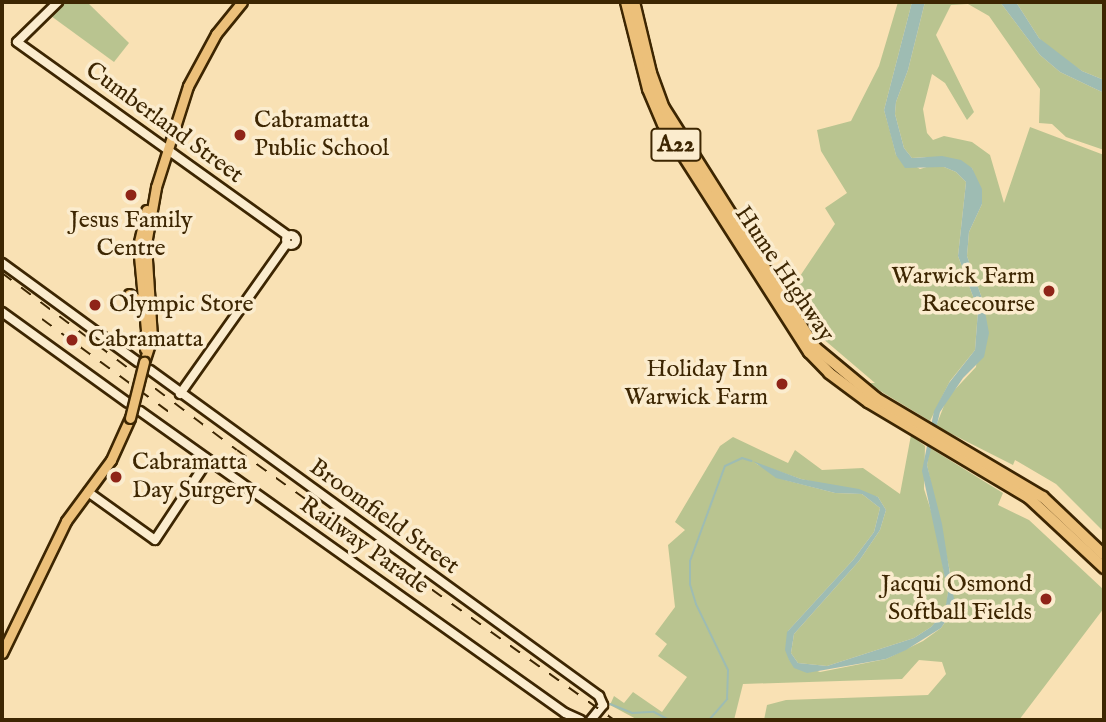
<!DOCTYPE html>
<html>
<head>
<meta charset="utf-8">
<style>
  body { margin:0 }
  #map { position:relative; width:1106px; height:722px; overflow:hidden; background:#f9e1b4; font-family:"IM FELL English",serif }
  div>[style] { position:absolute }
  .green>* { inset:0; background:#b9c490 }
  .water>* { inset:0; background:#9ebcb3 }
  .stream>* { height:2px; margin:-1px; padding:0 1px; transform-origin:1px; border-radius:1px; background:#9ebcb3 }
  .roads { filter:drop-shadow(2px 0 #3d2602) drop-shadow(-2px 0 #3d2602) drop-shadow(0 2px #3d2602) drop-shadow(0 -2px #3d2602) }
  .secondary>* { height:8px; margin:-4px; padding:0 4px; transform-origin:4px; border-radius:4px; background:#fbecce }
  .secondary>.ring { margin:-4px; padding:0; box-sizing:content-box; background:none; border:8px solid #fbecce; border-radius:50% }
  .primary>* { height:9px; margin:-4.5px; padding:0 4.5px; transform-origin:4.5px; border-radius:4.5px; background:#ecc07a }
  .highway>* { height:10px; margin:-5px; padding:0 5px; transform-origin:5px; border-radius:5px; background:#ecc07a }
  .rail>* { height:2px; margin-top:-1px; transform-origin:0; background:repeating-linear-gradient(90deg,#3d2602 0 12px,transparent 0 24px) }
  .bridges { filter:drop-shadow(2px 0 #3d2602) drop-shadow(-2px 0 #3d2602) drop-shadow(0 2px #3d2602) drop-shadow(0 -2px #3d2602) }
  .primary-bridge>* { height:9px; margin:-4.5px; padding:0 4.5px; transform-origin:4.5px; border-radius:4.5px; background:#ecc07a }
  .dots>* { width:19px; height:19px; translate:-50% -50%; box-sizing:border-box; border:4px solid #fbecce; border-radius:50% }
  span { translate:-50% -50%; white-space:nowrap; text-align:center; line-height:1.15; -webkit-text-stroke:7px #fbecce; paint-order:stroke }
  .shield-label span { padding:2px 5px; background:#fbecce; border:2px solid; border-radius:5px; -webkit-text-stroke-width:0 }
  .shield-label { font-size:23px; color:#3d2602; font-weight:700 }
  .poi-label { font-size:24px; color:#3d2602 }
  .left { translate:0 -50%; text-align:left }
  .right { translate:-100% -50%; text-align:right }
  .street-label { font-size:24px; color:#3d2602 }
  .frame { position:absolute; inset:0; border:4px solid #3d2602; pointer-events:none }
</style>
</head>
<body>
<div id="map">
  <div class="green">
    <i style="clip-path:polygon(66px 2px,87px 2px,129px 43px,114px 62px,51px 16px)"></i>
    <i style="clip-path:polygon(898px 2px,912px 2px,884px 110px,891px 135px,896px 155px,920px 169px,930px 166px,944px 167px,956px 172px,966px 182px,958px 256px,978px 310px,975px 350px,950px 381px,930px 421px,867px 383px,875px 383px,821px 337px,790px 291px,835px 224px,825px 208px,847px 193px,821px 151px,817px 130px,851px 121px,879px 66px)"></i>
    <i style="clip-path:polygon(925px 2px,1000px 2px,1040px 55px,1060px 72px,1104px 93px,1104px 150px,1066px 137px,1052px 124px,1039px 123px,1040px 89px,989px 16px,968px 4px,951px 5px,936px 35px,974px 112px,967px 120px,945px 83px,932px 74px,923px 109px,927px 133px,933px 140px,944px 136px,972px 142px,990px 155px,1004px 203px,1030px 127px,1104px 155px,1104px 532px,1056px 484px,1015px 460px,1013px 465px,936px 426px,947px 398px,976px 367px,983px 301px,967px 256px,969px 232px,982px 204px,972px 168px,925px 157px,912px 158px,904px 148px,895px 114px,896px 102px,908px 70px)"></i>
    <i style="clip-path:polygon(1016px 2px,1104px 2px,1104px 80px,1082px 71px,1056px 54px,1039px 38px)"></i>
    <i style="clip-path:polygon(911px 435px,925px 446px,924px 489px,934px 520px,948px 592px,946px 611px,931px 627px,914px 638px,827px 666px,798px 663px,791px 653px,794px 634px,859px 561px,880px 530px,886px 510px,878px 497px,801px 479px,755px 463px,785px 480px,835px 493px,862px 494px,880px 508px,874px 532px,853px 560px,788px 631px,789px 660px,820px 672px,886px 659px,923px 641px,941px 628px,952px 612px,950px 572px,927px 465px,930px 448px,1003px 493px,998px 505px,1029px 520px,1104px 590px,1104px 608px,1019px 720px,764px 720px,767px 705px,786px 700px,928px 695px,946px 674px,942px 662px,919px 660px,902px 679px,743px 684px,734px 720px,638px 720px,610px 705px,614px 696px,624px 703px,633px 692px,662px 712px,687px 677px,658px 656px,667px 644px,655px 634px,675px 607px,668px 545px,685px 530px,675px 522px,720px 446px,733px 437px,788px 463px,795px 450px,822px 470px,863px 468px,900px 494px)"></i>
  </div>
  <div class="water">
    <i style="clip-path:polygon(912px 2px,925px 2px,908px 70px,896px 102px,895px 114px,904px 148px,912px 158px,942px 156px,961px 160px,972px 168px,982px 189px,982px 204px,969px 232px,967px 256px,983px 301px,989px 333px,984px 357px,963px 378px,940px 412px,927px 465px,942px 524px,954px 599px,952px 612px,941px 628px,906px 650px,886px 659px,807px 673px,794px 668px,789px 660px,785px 650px,787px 632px,853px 560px,874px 532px,880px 508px,862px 494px,835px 493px,776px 478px,753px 461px,801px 479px,859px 489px,878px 497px,886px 510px,880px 530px,859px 561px,794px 634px,791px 653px,798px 663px,827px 666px,914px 638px,931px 627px,945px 611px,948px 592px,922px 471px,934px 411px,949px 383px,975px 350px,978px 310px,958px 256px,966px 182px,956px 172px,944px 167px,905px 168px,896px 155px,884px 110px)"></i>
    <i style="clip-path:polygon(1000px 2px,1016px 2px,1039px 38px,1082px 71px,1104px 80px,1104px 93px,1060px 72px,1040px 55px)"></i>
  </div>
  <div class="stream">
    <i style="left:610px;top:704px;width:24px;rotate:22deg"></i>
    <i style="left:632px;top:713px;width:22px;rotate:-3deg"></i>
    <i style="left:654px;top:712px;width:17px;rotate:28deg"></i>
    <i style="left:709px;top:720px;width:28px;rotate:-49deg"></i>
    <i style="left:727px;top:699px;width:29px;rotate:-88deg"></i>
    <i style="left:728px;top:670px;width:73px;rotate:-115.9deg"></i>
    <i style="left:696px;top:604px;width:21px;rotate:-107deg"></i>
    <i style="left:690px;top:584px;width:23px;rotate:-90deg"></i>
    <i style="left:690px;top:561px;width:101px;rotate:-69.8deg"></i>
    <i style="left:725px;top:466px;width:19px;rotate:-25deg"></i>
    <i style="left:742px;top:458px;width:10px;rotate:17deg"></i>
  </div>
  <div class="roads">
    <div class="secondary">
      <i style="left:58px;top:2px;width:57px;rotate:135.7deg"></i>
      <i style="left:17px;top:42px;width:333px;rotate:35.6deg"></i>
      <i class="ring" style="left:286px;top:235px;width:2px;height:2px"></i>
      <i style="left:2px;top:263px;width:168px;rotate:36.1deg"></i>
      <i style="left:2px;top:312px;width:155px;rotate:35.8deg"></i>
      <i style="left:150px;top:370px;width:555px;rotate:35.98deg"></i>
      <i style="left:599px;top:696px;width:10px;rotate:66deg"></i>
      <i style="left:603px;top:705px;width:19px;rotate:129deg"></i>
      <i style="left:180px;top:394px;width:185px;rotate:-54.7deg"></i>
      <i style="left:140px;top:411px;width:521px;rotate:35.4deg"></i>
      <i style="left:565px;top:713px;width:17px;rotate:24deg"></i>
      <i style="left:88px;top:492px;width:82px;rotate:35.6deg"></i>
      <i style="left:155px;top:540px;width:96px;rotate:-56.5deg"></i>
    </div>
    <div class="primary">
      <i style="left:129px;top:294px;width:17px;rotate:31deg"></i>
      <i style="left:145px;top:349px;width:19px;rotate:-87deg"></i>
      <i style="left:146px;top:330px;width:84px;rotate:-95.4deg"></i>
      <i style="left:138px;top:246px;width:37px;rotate:-77deg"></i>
      <i style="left:144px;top:362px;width:26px;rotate:-72deg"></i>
      <i style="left:152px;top:337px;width:93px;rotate:-93.7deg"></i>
      <i style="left:146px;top:244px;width:58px;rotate:-80deg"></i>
      <i style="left:156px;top:187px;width:106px;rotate:-72.4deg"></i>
      <i style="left:188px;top:86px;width:59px;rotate:-61.7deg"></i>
      <i style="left:216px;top:34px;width:41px;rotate:-50.9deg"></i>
      <i style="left:2px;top:653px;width:147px;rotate:-64.1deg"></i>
      <i style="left:66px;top:521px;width:76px;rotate:-53.6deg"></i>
      <i style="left:111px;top:460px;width:46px;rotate:-65.7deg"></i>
    </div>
    <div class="highway">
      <i style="left:626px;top:2px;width:90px;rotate:75.8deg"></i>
      <i style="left:648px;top:89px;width:38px;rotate:67deg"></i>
      <i style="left:663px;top:124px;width:271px;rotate:57.4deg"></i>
      <i style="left:809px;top:352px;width:29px;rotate:46deg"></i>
      <i style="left:829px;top:373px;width:49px;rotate:36.6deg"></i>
      <i style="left:868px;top:402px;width:187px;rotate:30.8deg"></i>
      <i style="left:1029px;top:498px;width:103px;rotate:43deg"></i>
      <i style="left:634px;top:2px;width:73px;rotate:76.5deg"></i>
      <i style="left:651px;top:73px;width:37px;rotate:70deg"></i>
      <i style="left:664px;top:108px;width:284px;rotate:57.7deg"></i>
      <i style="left:816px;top:348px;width:78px;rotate:39.8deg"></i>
      <i style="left:876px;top:398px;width:194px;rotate:30.7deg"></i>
      <i style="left:1043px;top:497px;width:84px;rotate:43.6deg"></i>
    </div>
  </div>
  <div class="rail">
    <i style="left:2px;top:273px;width:294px;rotate:37deg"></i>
    <i style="left:237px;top:450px;width:464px;rotate:35.6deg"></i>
    <i style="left:42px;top:319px;width:161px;rotate:36.2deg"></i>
  </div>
  <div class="bridges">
    <div class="primary-bridge">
      <i style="left:130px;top:418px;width:58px;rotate:-76deg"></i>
    </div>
  </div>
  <div class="dots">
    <i style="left:240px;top:135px;background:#8f2418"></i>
    <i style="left:131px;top:195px;background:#8f2418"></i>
    <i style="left:1049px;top:291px;background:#8f2418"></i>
    <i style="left:95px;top:305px;background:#8f2418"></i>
    <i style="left:72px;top:340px;background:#8f2418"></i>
    <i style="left:782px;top:384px;background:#8f2418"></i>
    <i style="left:116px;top:477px;background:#8f2418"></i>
    <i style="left:1046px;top:599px;background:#8f2418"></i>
  </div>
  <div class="shield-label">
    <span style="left:676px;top:145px">A22</span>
  </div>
  <div class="poi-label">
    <span class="left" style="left:254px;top:135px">Cabramatta<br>Public School</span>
    <span style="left:131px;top:235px">Jesus Family<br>Centre</span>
    <span class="right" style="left:1035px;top:291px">Warwick Farm<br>Racecourse</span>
    <span class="left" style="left:109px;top:305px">Olympic Store</span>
    <span class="left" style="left:88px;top:340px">Cabramatta</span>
    <span class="right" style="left:768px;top:384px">Holiday Inn<br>Warwick Farm</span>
    <span class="left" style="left:132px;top:477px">Cabramatta<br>Day Surgery</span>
    <span class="right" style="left:1032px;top:599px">Jacqui Osmond<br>Softball Fields</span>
  </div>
  <div class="street-label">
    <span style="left:164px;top:123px;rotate:36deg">Cumberland Street</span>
    <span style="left:784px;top:274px;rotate:56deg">Hume Highway</span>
    <span style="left:384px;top:517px;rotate:36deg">Broomfield Street</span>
    <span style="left:364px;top:546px;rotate:35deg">Railway Parade</span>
  </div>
  <div class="frame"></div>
</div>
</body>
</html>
